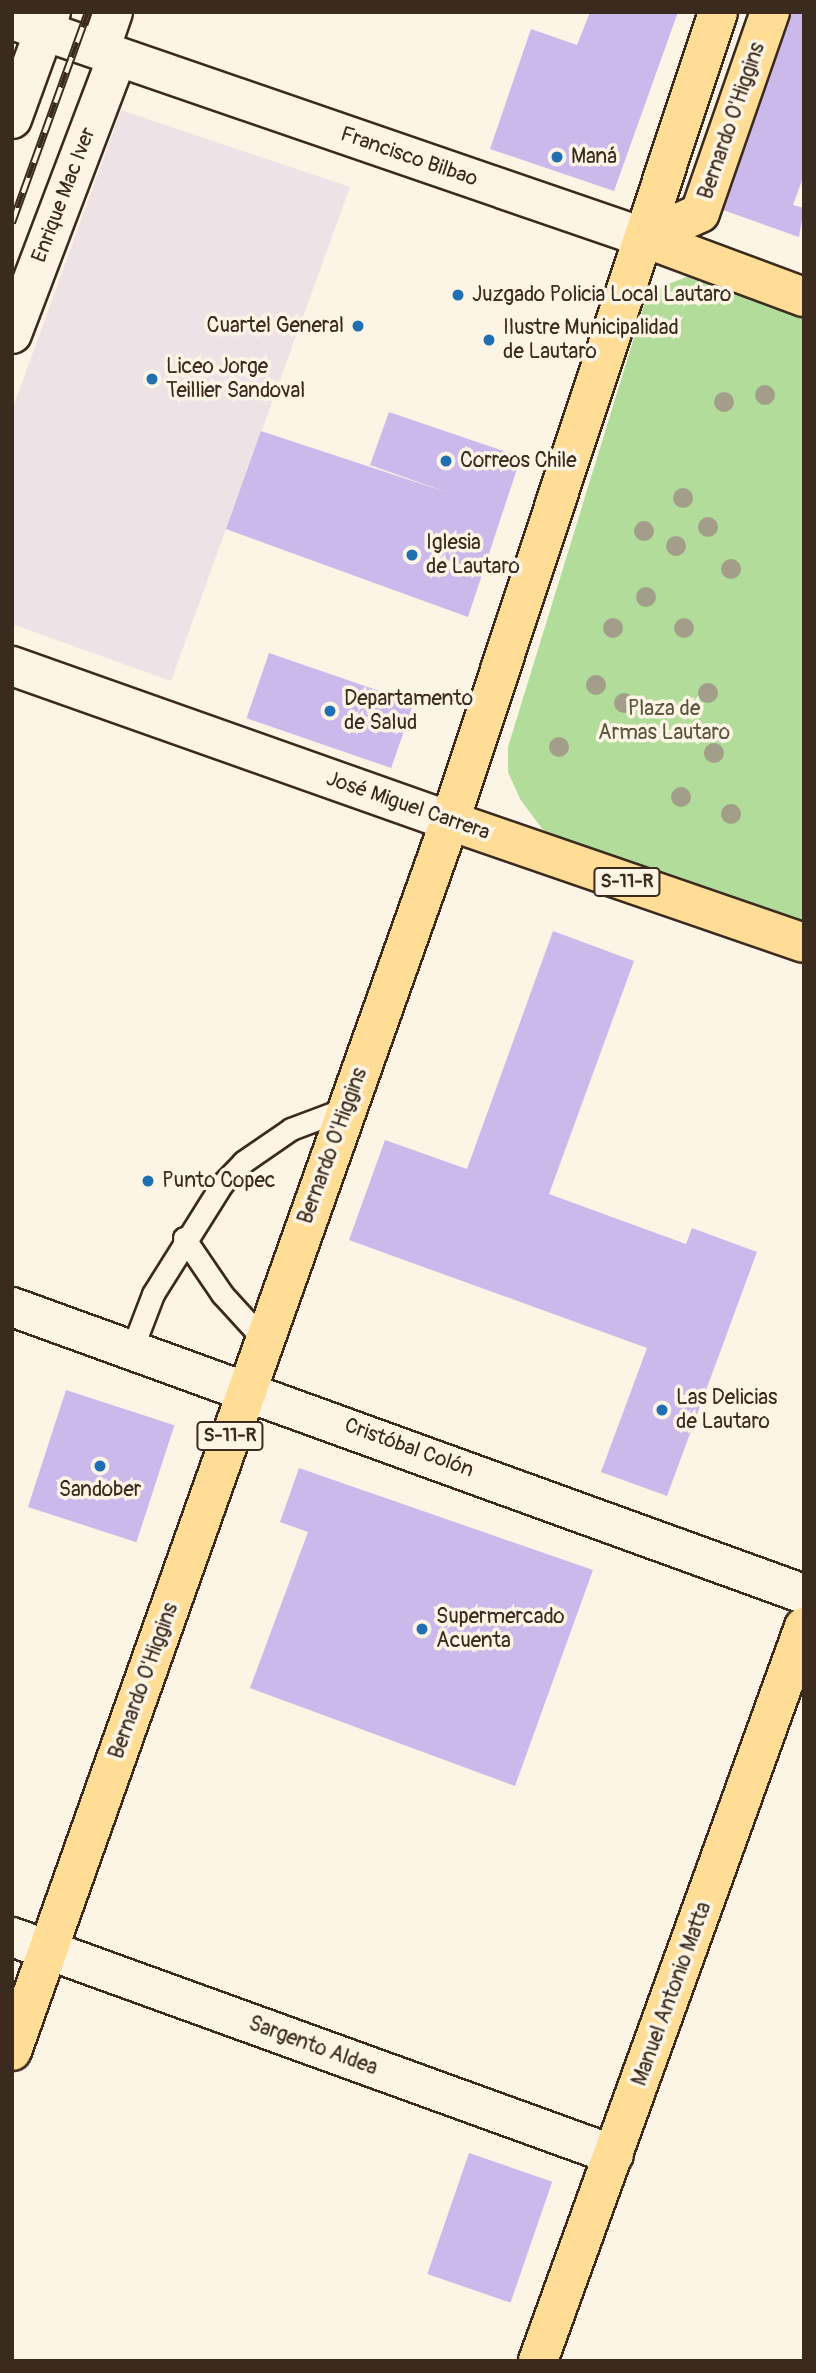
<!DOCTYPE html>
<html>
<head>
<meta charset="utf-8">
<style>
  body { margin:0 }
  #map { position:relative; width:816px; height:2373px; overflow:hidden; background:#fcf5e5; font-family:Pangolin,sans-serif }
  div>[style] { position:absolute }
  .built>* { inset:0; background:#ede3e6 }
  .green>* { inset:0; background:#b2dc9a }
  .building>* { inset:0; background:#cab9ea; transform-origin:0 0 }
  .roads { filter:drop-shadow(2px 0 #3b2a1e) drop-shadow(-2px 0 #3b2a1e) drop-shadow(0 2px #3b2a1e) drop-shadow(0 -2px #3b2a1e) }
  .service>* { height:21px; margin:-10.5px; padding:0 10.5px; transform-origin:10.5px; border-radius:10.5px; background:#fcf5e5 }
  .minor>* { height:38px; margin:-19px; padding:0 19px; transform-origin:19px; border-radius:19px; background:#fcf5e5 }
  .secondary>* { height:38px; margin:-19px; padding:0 19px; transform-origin:19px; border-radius:19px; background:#fcf5e5 }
  .primary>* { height:38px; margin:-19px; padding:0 19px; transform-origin:19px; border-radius:19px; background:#ffdd96 }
  .rail>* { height:8px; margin-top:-4px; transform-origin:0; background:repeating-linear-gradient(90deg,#fcf5e5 0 16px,#3b2a1e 0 32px); box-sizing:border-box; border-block:2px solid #3b2a1e }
  .trees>* { width:20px; height:20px; margin:-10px; border-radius:50%; background:#a29e89 }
  .dots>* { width:19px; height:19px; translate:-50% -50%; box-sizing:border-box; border:4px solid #fcf5e5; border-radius:50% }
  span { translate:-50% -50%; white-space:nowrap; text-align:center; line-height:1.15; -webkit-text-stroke:7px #fcf5e5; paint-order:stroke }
  .shield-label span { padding:2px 5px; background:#fcf5e5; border:2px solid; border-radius:5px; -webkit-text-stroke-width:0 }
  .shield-label { font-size:19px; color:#3b2a1e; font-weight:700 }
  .street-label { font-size:21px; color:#3b2a1e }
  .poi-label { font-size:21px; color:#3b2a1e }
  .left { translate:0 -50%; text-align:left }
  .right { translate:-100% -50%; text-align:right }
  .park-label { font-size:21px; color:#59563d }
  .frame { position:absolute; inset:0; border:14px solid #3b2a1e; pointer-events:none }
</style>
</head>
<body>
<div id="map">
  <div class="built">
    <i style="clip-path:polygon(121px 110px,350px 187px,171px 681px,12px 624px,12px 410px)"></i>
  </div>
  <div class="green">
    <i style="clip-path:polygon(689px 276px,804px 318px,804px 928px,543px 830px,520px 799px,508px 772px,508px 747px,645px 302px,661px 287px)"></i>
  </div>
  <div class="building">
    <i style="clip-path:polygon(590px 12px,678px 12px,614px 191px,490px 149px,531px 29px,577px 45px)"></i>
    <i style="clip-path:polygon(790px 12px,804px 12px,804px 175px,793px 205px,804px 208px,799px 237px,720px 209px)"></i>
    <i style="clip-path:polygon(389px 412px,521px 457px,468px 617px,226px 529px,261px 431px,449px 493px,370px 465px)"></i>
    <i style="left:269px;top:653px;width:153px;height:69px;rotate:19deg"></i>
    <i style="clip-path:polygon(553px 931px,634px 961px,549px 1194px,686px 1244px,692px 1228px,757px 1252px,667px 1496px,601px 1472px,647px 1348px,349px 1240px,385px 1140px,467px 1169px)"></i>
    <i style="left:66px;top:1390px;width:114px;height:123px;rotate:18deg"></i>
    <i style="clip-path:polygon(299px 1468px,593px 1570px,515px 1786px,250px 1688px,308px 1532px,280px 1522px)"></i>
    <i style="left:469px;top:2153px;width:88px;height:128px;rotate:19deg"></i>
  </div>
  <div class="roads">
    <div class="service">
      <i style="left:184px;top:1238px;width:68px;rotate:55.8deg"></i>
      <i style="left:222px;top:1294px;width:62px;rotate:47.6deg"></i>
      <i style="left:132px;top:1349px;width:59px;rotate:-69.1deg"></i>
      <i style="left:153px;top:1294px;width:130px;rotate:-57.9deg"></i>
      <i style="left:222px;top:1184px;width:30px;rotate:-46deg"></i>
      <i style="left:243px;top:1162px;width:58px;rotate:-34.5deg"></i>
      <i style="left:291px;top:1129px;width:60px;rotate:-20.6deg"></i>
    </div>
    <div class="minor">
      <i style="left:100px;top:50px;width:40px;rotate:-71.1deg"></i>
      <i style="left:12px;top:119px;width:114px;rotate:-70deg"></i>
      <i style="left:12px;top:334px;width:296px;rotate:-69.2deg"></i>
      <i style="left:12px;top:1307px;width:842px;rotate:19.92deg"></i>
      <i style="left:12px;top:1937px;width:640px;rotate:19.91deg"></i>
    </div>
    <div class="secondary">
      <i style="left:12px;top:20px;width:669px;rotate:19deg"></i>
      <i style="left:12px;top:666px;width:465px;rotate:19.5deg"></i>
    </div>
    <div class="primary">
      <i style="left:645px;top:238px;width:60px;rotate:-24.4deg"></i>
      <i style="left:700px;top:213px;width:213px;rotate:-70.8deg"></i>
      <i style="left:645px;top:238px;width:170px;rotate:20.4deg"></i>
      <i style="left:450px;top:821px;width:374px;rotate:19deg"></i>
      <i style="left:12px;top:2051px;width:1306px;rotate:-70.4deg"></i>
      <i style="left:450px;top:821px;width:852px;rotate:-71.67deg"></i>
      <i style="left:538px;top:2361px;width:781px;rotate:-70.08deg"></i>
    </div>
  </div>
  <div class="rail">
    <i style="left:12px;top:223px;width:224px;rotate:-70.2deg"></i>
  </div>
  <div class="trees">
    <i style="left:765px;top:395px"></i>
    <i style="left:724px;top:402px"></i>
    <i style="left:683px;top:498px"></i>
    <i style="left:708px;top:527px"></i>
    <i style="left:644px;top:531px"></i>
    <i style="left:676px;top:546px"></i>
    <i style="left:731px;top:569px"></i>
    <i style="left:646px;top:597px"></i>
    <i style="left:613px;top:628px"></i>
    <i style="left:684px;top:628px"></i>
    <i style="left:596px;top:685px"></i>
    <i style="left:708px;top:693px"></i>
    <i style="left:624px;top:703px"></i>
    <i style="left:559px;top:747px"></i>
    <i style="left:714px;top:753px"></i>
    <i style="left:681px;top:797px"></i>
    <i style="left:731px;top:814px"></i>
  </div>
  <div class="dots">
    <i style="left:557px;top:157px;background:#1f6fb2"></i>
    <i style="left:458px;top:295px;background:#1f6fb2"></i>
    <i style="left:358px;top:326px;background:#1f6fb2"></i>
    <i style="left:489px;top:340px;background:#1f6fb2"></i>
    <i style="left:152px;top:379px;background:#1f6fb2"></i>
    <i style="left:446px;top:461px;background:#1f6fb2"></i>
    <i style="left:412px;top:555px;background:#1f6fb2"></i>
    <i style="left:330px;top:711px;background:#1f6fb2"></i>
    <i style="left:148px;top:1181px;background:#1f6fb2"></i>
    <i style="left:662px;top:1410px;background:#1f6fb2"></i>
    <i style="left:100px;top:1466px;background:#1f6fb2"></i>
    <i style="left:422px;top:1629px;background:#1f6fb2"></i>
  </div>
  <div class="shield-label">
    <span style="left:627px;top:882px">S-11-R</span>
    <span style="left:230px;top:1436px">S-11-R</span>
  </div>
  <div class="street-label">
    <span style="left:732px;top:121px;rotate:-71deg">Bernardo O'Higgins</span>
    <span style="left:409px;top:157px;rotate:19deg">Francisco Bilbao</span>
    <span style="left:64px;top:195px;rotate:-69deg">Enrique Mac Iver</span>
    <span style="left:408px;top:806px;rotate:19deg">José Miguel Carrera</span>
    <span style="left:333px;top:1146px;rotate:-70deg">Bernardo O'Higgins</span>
    <span style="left:409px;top:1448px;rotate:20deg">Cristóbal Colón</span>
    <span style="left:144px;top:1681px;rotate:-70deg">Bernardo O'Higgins</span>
    <span style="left:672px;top:1994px;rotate:-70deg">Manuel Antonio Matta</span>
    <span style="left:313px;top:2046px;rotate:20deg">Sargento Aldea</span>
  </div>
  <div class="poi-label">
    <span class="left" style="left:571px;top:157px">Maná</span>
    <span class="left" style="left:472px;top:295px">Juzgado Policia Local Lautaro</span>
    <span class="right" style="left:344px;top:326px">Cuartel General</span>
    <span class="left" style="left:503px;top:340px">Ilustre Municipalidad<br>de Lautaro</span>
    <span class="left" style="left:166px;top:379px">Liceo Jorge<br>Teillier Sandoval</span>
    <span class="left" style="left:460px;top:461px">Correos Chile</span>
    <span class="left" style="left:426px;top:555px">Iglesia<br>de Lautaro</span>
    <span class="left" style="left:344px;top:711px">Departamento<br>de Salud</span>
    <span class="left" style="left:162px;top:1181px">Punto Copec</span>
    <span class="left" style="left:676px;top:1410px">Las Delicias<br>de Lautaro</span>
    <span style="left:100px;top:1490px">Sandober</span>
    <span class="left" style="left:436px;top:1629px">Supermercado<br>Acuenta</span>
  </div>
  <div class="park-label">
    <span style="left:664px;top:721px">Plaza de<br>Armas Lautaro</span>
  </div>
  <div class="frame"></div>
</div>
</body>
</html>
